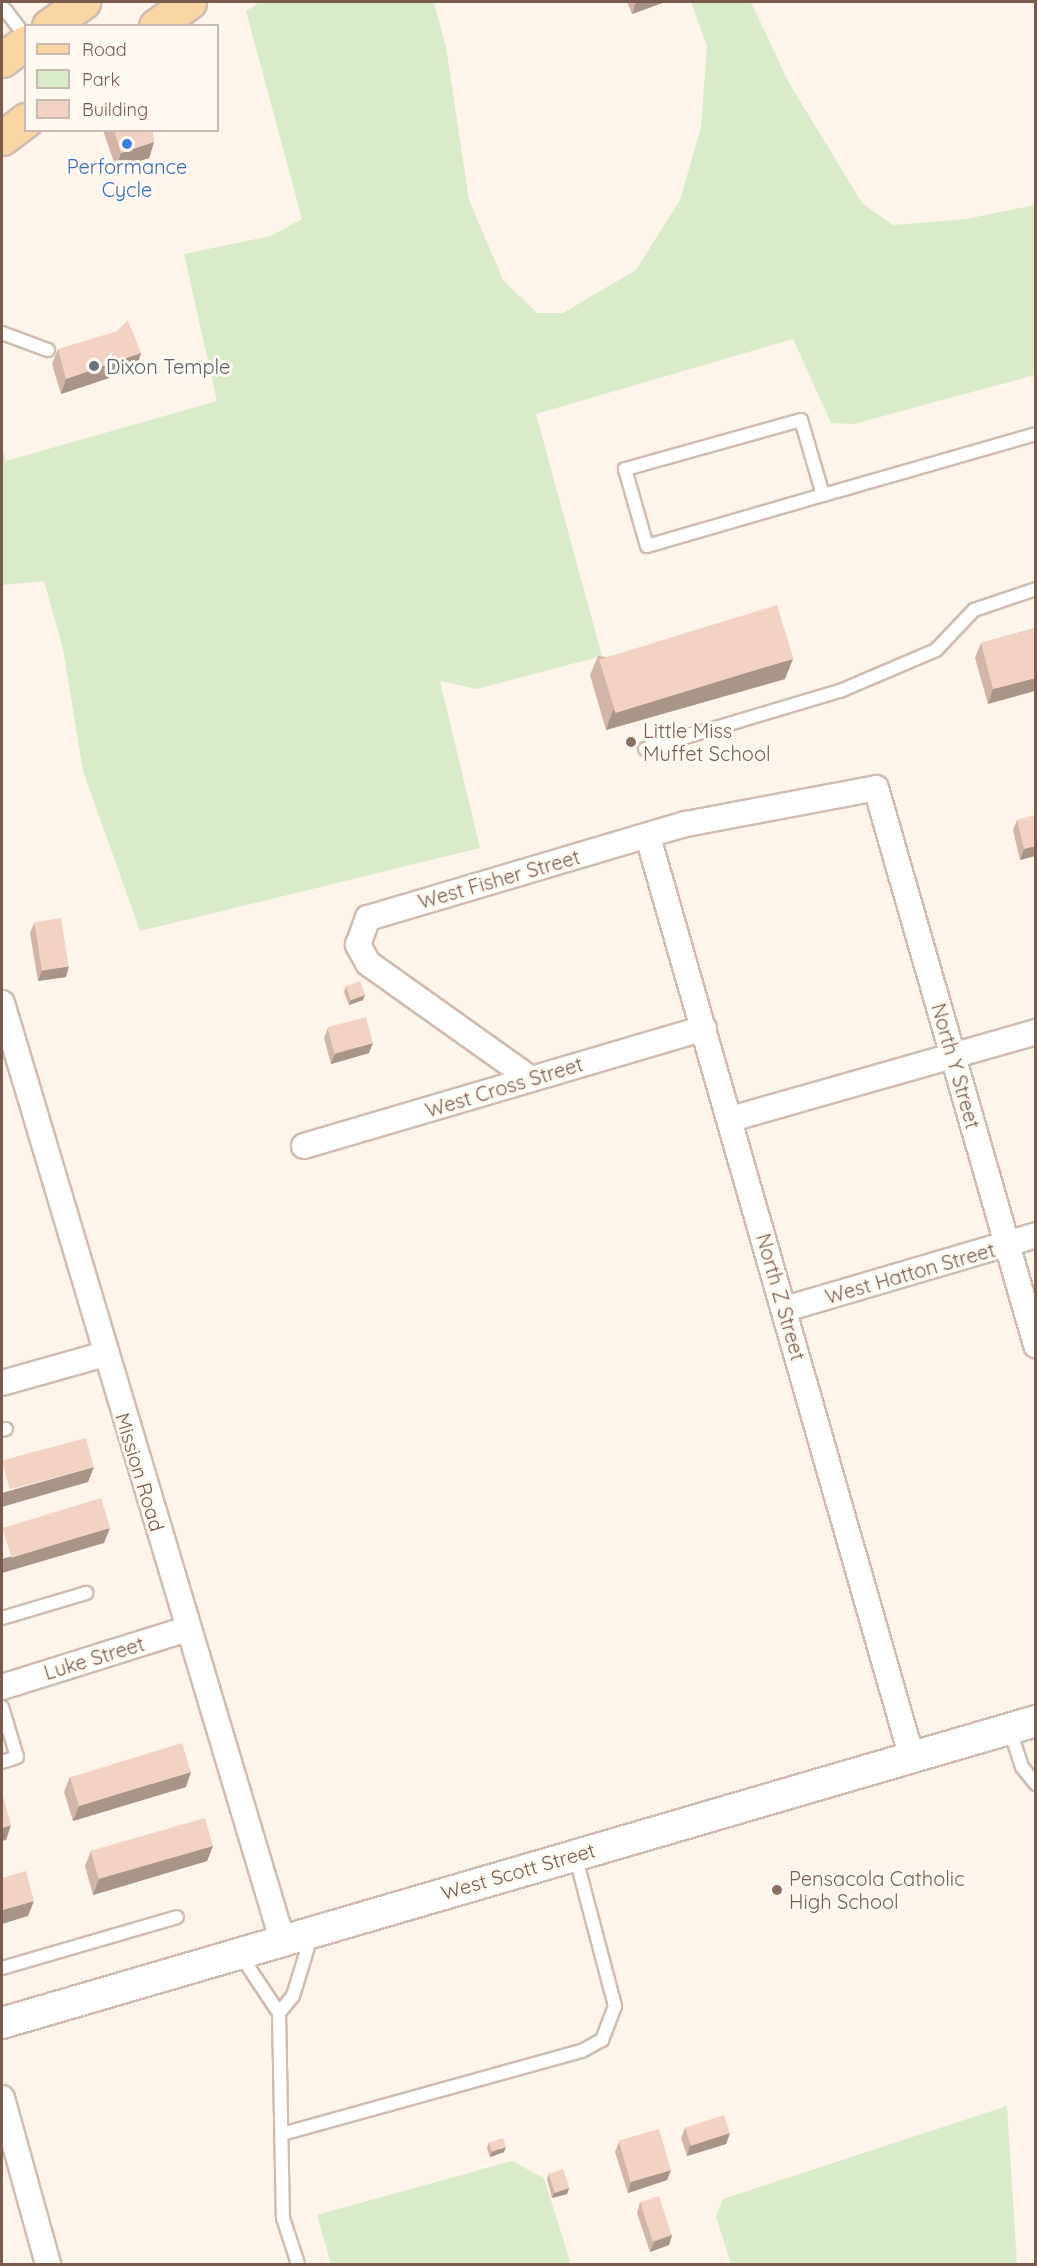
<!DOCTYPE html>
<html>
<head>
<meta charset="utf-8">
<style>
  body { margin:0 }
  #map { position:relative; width:1037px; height:2266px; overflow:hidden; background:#fdf5eb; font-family:Quicksand,sans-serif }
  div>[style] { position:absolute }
  .green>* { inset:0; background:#d9ebc9 }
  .roads { filter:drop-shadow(2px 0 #d0bcb0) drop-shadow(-2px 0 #d0bcb0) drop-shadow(0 2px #d0bcb0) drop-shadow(0 -2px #d0bcb0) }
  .service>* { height:12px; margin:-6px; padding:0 6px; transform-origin:6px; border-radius:6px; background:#fff }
  .minor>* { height:24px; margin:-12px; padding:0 12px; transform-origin:12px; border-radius:12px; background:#fff }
  .tertiary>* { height:30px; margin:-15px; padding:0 15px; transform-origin:15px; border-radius:15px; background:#fff }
  .primary>* { height:33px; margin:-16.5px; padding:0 16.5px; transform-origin:16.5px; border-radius:16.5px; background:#fad6a5 }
  .wall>* { inset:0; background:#d0b5a8 }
  .shaded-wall>* { inset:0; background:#a99488 }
  .building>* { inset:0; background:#f2d3c3; transform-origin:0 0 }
  .dots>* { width:16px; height:16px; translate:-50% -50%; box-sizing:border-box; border:3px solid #fff9f2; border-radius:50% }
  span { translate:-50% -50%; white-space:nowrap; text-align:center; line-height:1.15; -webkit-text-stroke:6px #fff9f2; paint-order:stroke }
  .shop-label { font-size:20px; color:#366cbe }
  .worship-label { font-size:20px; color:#5b616d }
  .left { translate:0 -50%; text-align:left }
  .education-label { font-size:20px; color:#785e54 }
  .street-label { font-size:20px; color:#795a4d }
  .frame { position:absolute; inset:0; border:3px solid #795a4d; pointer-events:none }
  .legend { position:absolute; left:24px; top:24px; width:195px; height:108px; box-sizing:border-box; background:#fff9f2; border:2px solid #c9b9b0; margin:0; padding:8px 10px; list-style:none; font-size:18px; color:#795a4d }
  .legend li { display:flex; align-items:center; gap:12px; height:30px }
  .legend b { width:30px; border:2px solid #c9b9b0 }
</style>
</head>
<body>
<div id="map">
  <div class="green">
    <i style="clip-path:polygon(260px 2px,434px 2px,446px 47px,469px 200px,503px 280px,537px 313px,563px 313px,636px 270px,680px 200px,701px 127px,707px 46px,691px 2px,751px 2px,788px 81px,862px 203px,893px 225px,966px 219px,1035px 205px,1035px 375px,854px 424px,831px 423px,793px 339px,536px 414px,602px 656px,477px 689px,440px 681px,480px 848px,140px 931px,83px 771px,63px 649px,44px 581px,2px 585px,2px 445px,6px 461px,217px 401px,184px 254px,271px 236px,302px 219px,246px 11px)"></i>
    <i style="clip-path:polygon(1007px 2106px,1017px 2264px,731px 2264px,716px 2216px,723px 2199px)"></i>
    <i style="clip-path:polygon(512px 2161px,544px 2178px,571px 2264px,331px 2264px,317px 2215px)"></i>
  </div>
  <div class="roads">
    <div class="service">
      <i style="left:2px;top:6px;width:39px;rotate:52deg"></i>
      <i style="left:2px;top:333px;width:49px;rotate:20.3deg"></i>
      <i style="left:823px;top:495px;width:78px;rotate:-106.3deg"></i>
      <i style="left:801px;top:420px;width:183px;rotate:164.4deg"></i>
      <i style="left:625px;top:469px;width:80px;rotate:74.1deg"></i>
      <i style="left:647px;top:546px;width:183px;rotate:-16.2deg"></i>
      <i style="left:823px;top:495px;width:222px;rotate:-16deg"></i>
      <i style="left:645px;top:749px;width:203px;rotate:-16.6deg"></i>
      <i style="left:840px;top:691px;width:104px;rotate:-23.1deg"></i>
      <i style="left:936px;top:650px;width:55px;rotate:-46.5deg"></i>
      <i style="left:974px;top:610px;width:65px;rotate:-18.7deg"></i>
      <i style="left:2px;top:1430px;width:4px;rotate:-14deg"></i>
      <i style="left:2px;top:1618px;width:88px;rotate:-16.6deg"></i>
      <i style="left:2px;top:1707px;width:52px;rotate:73.3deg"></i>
      <i style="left:17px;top:1757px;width:16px;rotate:162deg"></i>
      <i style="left:1010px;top:1730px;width:39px;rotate:72deg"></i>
      <i style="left:1022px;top:1767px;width:22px;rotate:51deg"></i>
      <i style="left:239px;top:1953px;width:72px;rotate:56.3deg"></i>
      <i style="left:279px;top:2013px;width:22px;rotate:-51deg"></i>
      <i style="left:293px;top:1996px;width:65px;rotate:-73deg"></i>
      <i style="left:2px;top:1968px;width:182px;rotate:-16.2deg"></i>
      <i style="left:279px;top:2013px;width:205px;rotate:88.9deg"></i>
      <i style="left:283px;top:2218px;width:48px;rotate:71.9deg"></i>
      <i style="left:282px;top:2134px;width:311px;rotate:-15.5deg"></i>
      <i style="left:582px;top:2051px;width:23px;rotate:-29deg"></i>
      <i style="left:602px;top:2040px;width:36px;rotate:-69deg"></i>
      <i style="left:615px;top:2006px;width:156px;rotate:-104.8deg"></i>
    </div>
    <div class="minor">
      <i style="left:648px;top:837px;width:958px;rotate:74.01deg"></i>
      <i style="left:2px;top:1003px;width:977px;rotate:73.35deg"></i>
      <i style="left:531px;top:1079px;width:200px;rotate:-144.6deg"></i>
      <i style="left:368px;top:963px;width:21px;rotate:-119deg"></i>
      <i style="left:358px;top:945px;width:29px;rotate:-70deg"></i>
      <i style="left:368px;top:918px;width:332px;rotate:-16.5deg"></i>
      <i style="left:686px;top:824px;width:193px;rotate:-10.7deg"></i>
      <i style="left:876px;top:788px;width:580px;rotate:73.97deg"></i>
      <i style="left:731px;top:1119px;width:317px;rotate:-15.9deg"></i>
      <i style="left:304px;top:1146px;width:417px;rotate:-16.4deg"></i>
      <i style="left:785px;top:1309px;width:262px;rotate:-16.4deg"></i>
      <i style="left:2px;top:1383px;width:107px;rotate:-15.7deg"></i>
      <i style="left:2px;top:1687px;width:194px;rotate:-17.4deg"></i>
      <i style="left:2px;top:2098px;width:172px;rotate:74.5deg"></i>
    </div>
    <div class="tertiary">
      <i style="left:2px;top:2023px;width:1077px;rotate:-16.28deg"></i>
    </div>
    <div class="primary">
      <i style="left:49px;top:26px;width:42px;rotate:-35.2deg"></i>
      <i style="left:156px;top:26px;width:41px;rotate:-36deg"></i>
      <i style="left:2px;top:60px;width:30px;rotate:-37deg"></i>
      <i style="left:2px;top:138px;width:30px;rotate:-37deg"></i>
    </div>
  </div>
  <div class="wall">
    <i style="clip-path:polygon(627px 2px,665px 2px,632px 14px)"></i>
    <i style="clip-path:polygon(103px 130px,152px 130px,154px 142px,149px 158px,116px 168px)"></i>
    <i style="clip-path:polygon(58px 349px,141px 353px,136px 369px,61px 394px,52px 364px)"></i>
    <i style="clip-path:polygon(1035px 628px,988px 704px,975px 658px,981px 643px)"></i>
    <i style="clip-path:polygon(598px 656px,785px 679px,606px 730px,590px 675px)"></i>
    <i style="clip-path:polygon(1017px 820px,1035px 856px,1020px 860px,1013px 830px)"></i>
    <i style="clip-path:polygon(34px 923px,66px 977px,38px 981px,30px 933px)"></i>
    <i style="clip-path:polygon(346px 986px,365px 995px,363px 1000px,349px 1005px,344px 992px)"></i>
    <i style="clip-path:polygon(328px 1028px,369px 1053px,331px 1064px,324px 1038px)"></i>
    <i style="clip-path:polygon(70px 1777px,186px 1787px,73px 1821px,64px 1792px)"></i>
    <i style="clip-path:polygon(213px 1846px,207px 1861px,93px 1895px,85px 1866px,91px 1851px)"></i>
    <i style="clip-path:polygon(685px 2128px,730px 2133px,726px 2144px,687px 2156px,681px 2138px)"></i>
    <i style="clip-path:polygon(489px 2142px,504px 2152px,490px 2157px,487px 2148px)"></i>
    <i style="clip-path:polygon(619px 2142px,671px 2170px,667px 2180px,628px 2193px,615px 2152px)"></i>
    <i style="clip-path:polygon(549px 2173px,569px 2188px,567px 2194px,552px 2198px,547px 2179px)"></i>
    <i style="clip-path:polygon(640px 2202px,672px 2235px,669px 2245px,650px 2252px,637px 2213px)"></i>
  </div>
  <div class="shaded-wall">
    <i style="clip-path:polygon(636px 2px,665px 2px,632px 14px)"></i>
    <i style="clip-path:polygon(154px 142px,149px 158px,116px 168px,121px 153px)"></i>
    <i style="clip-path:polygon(141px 353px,136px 369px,61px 394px,66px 379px)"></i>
    <i style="clip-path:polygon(793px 659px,785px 679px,606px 730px,613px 710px)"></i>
    <i style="clip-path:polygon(1035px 678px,1035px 691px,988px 704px,993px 689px)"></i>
    <i style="clip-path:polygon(1035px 846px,1035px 856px,1020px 860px,1024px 849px)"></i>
    <i style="clip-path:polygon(69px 966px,66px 977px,38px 981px,42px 971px)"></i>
    <i style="clip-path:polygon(365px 995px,363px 1000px,349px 1005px,351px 1000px)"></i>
    <i style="clip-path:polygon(373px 1043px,369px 1053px,331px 1064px,335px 1054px)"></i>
    <i style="clip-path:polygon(94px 1467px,88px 1482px,2px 1507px,2px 1493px)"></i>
    <i style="clip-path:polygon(110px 1528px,104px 1543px,2px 1573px,2px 1559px)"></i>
    <i style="clip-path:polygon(191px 1772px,186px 1787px,73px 1821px,79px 1806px)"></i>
    <i style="clip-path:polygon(11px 1825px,6px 1840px,2px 1841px,2px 1828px)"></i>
    <i style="clip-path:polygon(213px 1846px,207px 1861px,93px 1895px,99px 1879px)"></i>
    <i style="clip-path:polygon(34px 1901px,28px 1916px,2px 1924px,2px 1910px)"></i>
    <i style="clip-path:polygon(730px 2133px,726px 2144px,687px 2156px,690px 2146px)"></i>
    <i style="clip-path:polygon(506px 2147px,504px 2152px,490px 2157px,492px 2152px)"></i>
    <i style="clip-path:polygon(671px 2170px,667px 2180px,628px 2193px,631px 2182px)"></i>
    <i style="clip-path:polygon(569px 2188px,567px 2194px,552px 2198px,554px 2193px)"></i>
    <i style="clip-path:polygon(672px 2235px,669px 2245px,650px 2252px,654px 2242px)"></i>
  </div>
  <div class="building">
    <i style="clip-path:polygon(114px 130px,152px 130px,154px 142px,121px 153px)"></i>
    <i style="clip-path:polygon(128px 320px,141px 353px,66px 379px,58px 349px,117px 331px)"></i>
    <i style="left:777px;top:605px;width:56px;height:186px;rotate:73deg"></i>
    <i style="clip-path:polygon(1035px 628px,1035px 678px,993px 689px,981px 643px)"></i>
    <i style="clip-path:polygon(1035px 815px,1035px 846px,1024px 849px,1017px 820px)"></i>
    <i style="left:61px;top:918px;width:49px;height:27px;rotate:81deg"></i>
    <i style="left:360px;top:981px;width:15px;height:15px;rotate:70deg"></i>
    <i style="left:366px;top:1017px;width:27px;height:40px;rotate:75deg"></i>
    <i style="left:86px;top:1438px;width:30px;height:87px;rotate:75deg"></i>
    <i style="left:101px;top:1498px;width:31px;height:103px;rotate:73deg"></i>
    <i style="left:182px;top:1743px;width:30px;height:117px;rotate:73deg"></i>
    <i style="clip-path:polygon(2px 1796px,3px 1796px,11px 1825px,2px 1828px)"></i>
    <i style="left:205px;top:1818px;width:29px;height:119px;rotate:74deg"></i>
    <i style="clip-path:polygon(26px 1871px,34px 1901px,2px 1910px,2px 1878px)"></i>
    <i style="left:724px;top:2115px;width:19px;height:41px;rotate:72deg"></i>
    <i style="left:659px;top:2129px;width:43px;height:42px;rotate:74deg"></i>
    <i style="left:503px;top:2138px;width:9px;height:15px;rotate:72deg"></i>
    <i style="left:563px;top:2169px;width:20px;height:15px;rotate:72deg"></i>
    <i style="left:659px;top:2196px;width:41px;height:20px;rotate:72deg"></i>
  </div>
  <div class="dots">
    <i style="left:127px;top:144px;background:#3f7fe0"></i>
    <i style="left:94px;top:366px;background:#6b7280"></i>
    <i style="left:631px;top:742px;background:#8d6e63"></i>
    <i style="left:777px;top:1890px;background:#8d6e63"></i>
  </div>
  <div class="shop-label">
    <span style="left:127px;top:178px">Performance<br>Cycle</span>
  </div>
  <div class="worship-label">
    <span class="left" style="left:106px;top:366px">Dixon Temple</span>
  </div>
  <div class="education-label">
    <span class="left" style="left:643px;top:742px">Little Miss<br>Muffet School</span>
    <span class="left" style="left:789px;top:1890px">Pensacola Catholic<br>High School</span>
  </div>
  <div class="street-label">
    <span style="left:499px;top:879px;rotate:-16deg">West Fisher Street</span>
    <span style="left:956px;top:1066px;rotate:74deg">North Y Street</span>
    <span style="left:504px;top:1087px;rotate:-17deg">West Cross Street</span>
    <span style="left:910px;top:1273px;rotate:-16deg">West Hatton Street</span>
    <span style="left:781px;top:1297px;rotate:74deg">North Z Street</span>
    <span style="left:140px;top:1472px;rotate:73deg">Mission Road</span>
    <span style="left:94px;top:1658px;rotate:-17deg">Luke Street</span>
    <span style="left:518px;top:1871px;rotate:-16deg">West Scott Street</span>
  </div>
  <div class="frame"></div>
  <ul class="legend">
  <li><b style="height:8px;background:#fad6a5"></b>Road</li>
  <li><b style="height:16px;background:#d9ebc9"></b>Park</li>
  <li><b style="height:16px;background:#f2d3c3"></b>Building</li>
  </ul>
</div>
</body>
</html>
